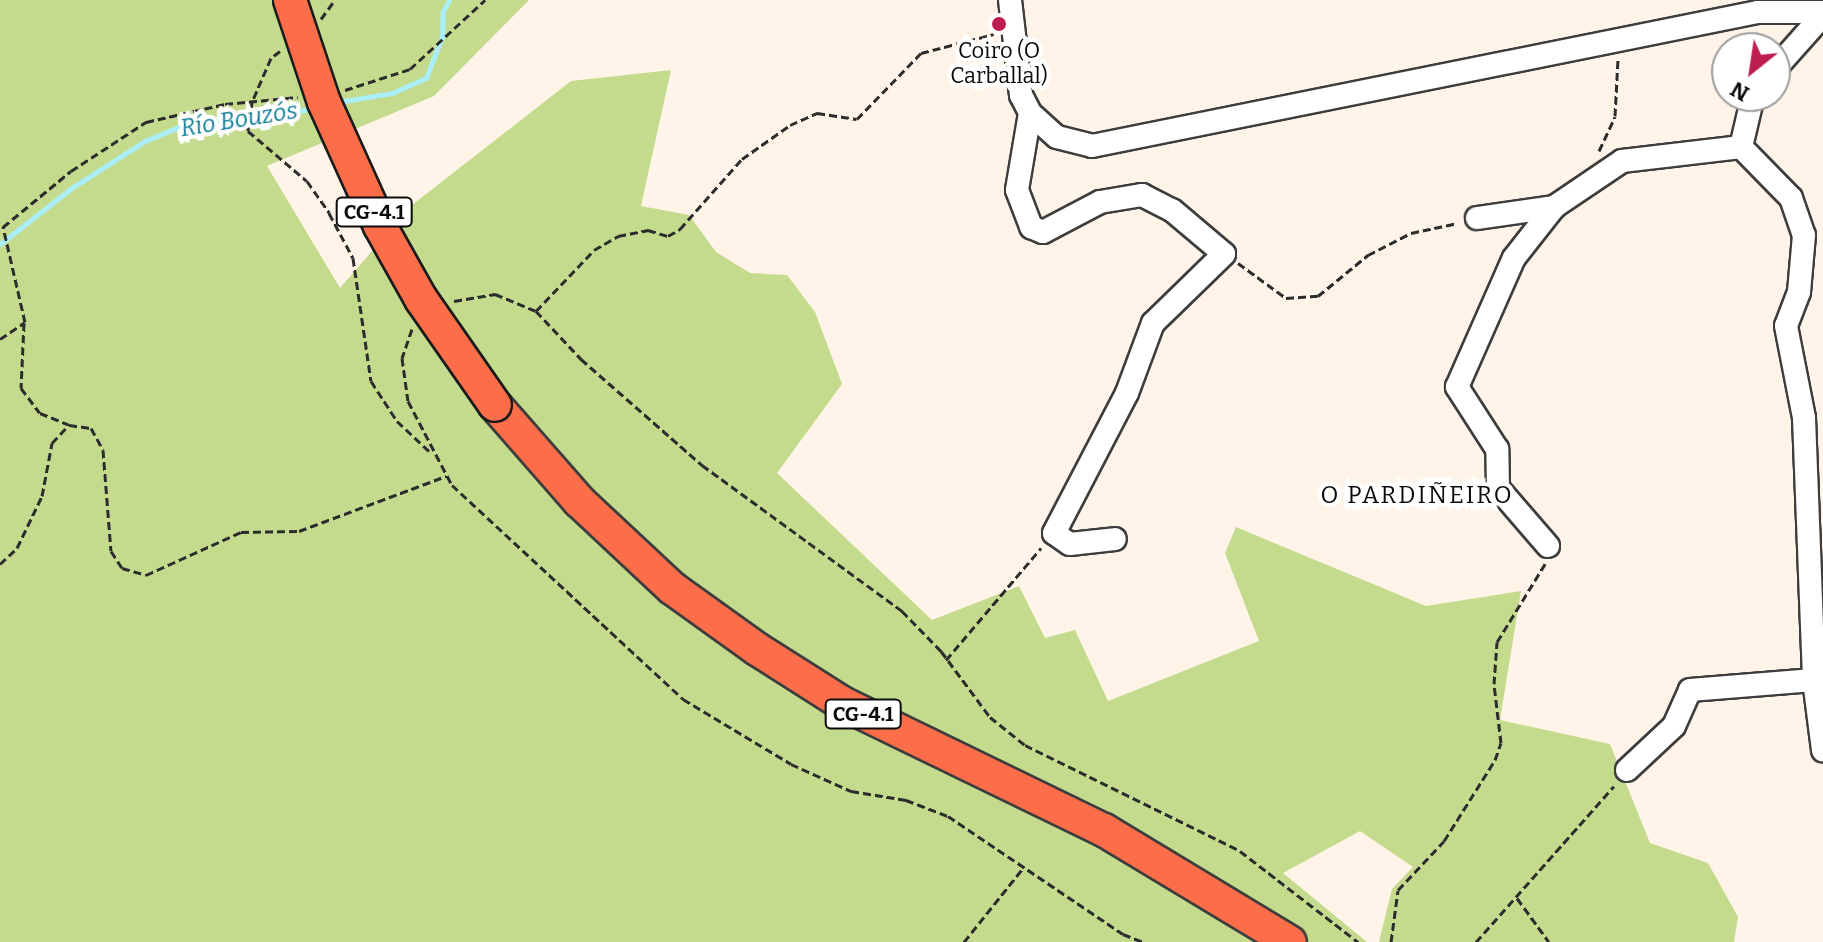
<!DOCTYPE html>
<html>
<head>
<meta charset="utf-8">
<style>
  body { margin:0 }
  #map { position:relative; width:1823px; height:942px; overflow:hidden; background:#fff4e7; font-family:Bitter,serif }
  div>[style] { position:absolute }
  .forest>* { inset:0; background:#c4db8e }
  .stream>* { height:5px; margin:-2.5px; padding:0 2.5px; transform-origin:2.5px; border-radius:2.5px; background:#a9eef9 }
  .path>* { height:3px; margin-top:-1.5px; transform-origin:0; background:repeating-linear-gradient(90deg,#2c2c2c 0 8px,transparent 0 12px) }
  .roads { filter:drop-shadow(2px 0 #3d3d3d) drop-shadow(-2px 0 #3d3d3d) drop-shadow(0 2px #3d3d3d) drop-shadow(0 -2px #3d3d3d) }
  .minor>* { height:22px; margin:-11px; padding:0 11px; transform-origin:11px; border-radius:11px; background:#fff }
  .highway>* { height:32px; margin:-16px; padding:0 16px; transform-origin:16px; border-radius:16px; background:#fb6e49 }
  .bridges { filter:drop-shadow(2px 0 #1b1b1b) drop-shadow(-2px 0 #1b1b1b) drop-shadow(0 2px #1b1b1b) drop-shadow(0 -2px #1b1b1b) }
  .highway-bridge>* { height:32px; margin:-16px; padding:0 16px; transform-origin:16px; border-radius:16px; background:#fb6e49 }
  .dots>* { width:22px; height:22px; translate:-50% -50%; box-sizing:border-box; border:4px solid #fff; border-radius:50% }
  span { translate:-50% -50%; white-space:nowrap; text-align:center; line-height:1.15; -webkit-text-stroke:8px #fff; paint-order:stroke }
  .shield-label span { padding:2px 6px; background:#fff; border:2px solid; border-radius:6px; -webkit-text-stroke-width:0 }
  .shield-label { font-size:20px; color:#0a0a0a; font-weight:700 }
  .poi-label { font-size:22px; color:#0a0a0a }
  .water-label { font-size:24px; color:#107e98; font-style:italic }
  .neighbourhood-label { font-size:24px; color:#0a0a0a; letter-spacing:2px }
  .north { position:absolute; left:1711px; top:32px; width:80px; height:80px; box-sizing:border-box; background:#fff; border:2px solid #9d9d9d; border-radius:50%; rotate:210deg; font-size:22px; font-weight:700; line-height:32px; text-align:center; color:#0a0a0a }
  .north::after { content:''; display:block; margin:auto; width:28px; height:36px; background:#be1e4d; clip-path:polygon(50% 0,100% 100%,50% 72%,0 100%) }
</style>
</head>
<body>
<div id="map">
  <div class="forest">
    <i style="clip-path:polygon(0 0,529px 0,434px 96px,267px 166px,340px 288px,412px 205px,571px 81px,671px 70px,641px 206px,689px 215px,716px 252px,750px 273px,787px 275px,815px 312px,842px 384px,777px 473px,932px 620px,1019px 586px,1045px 638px,1075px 630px,1108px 701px,1259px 641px,1225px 553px,1236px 527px,1426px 606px,1521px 591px,1500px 720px,1610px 744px,1650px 843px,1708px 863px,1738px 917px,1734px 942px,1379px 942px,1392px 889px,1413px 867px,1360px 831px,1283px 873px,1367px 942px,0 942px)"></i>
  </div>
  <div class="stream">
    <i style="left:338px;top:102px;width:55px;rotate:-9.5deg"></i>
    <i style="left:392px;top:93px;width:37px;rotate:-24deg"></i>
    <i style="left:426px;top:78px;width:44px;rotate:-68.7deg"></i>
    <i style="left:442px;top:37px;width:26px;rotate:-88deg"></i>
    <i style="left:443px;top:11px;width:13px;rotate:-61deg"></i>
    <i style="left:0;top:244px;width:93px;rotate:-38deg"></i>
    <i style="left:73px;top:187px;width:85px;rotate:-32.6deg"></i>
    <i style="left:145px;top:141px;width:44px;rotate:-22.5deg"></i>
    <i style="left:186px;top:124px;width:128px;rotate:-6.7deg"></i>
  </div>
  <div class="path">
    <i style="left:321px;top:19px;width:24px;rotate:-54deg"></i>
    <i style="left:280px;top:51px;width:11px;rotate:142deg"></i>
    <i style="left:271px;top:58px;width:48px;rotate:113.4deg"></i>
    <i style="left:252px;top:102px;width:29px;rotate:98deg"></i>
    <i style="left:248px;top:131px;width:77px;rotate:40.3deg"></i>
    <i style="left:307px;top:181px;width:39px;rotate:55deg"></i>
    <i style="left:329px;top:213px;width:51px;rotate:61.9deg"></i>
    <i style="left:353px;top:258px;width:124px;rotate:81.7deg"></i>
    <i style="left:371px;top:381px;width:48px;rotate:57deg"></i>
    <i style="left:397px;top:421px;width:44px;rotate:43.2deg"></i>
    <i style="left:345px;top:90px;width:68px;rotate:-17.9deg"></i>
    <i style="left:410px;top:69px;width:102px;rotate:-42.6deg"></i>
    <i style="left:1599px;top:151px;width:38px;rotate:-65deg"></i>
    <i style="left:1615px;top:116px;width:57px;rotate:-87deg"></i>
    <i style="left:1238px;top:263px;width:59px;rotate:36.1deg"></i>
    <i style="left:1286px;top:298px;width:32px;rotate:-4deg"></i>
    <i style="left:1318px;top:296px;width:65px;rotate:-39.4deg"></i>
    <i style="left:1368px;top:255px;width:48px;rotate:-27.1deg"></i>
    <i style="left:1411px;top:233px;width:48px;rotate:-12deg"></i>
    <i style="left:454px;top:301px;width:42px;rotate:-9.7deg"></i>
    <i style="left:495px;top:294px;width:44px;rotate:22.5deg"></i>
    <i style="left:536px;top:311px;width:66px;rotate:46.8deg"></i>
    <i style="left:581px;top:359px;width:161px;rotate:41.2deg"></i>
    <i style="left:702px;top:465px;width:248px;rotate:36.1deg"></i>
    <i style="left:902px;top:611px;width:56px;rotate:45.7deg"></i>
    <i style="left:941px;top:651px;width:82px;rotate:53.4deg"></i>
    <i style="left:990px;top:717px;width:45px;rotate:38.7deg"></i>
    <i style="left:1025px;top:745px;width:240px;rotate:26.2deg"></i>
    <i style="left:1240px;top:851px;width:149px;rotate:37.6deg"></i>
    <i style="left:536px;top:311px;width:84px;rotate:-46.4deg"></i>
    <i style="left:594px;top:250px;width:28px;rotate:-30deg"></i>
    <i style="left:618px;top:236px;width:31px;rotate:-11deg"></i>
    <i style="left:648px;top:230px;width:21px;rotate:17deg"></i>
    <i style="left:668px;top:236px;width:14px;rotate:-30deg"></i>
    <i style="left:680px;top:229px;width:94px;rotate:-48.5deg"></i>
    <i style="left:742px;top:159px;width:59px;rotate:-35.3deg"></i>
    <i style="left:790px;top:125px;width:30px;rotate:-24deg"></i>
    <i style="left:817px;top:113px;width:40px;rotate:8.5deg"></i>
    <i style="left:857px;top:119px;width:92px;rotate:-45.9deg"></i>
    <i style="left:921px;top:53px;width:75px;rotate:-14.6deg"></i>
    <i style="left:24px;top:323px;width:65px;rotate:92.6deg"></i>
    <i style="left:21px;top:388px;width:31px;rotate:53deg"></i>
    <i style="left:40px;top:413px;width:31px;rotate:22deg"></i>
    <i style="left:412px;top:329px;width:31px;rotate:109deg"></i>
    <i style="left:402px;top:358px;width:43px;rotate:82.1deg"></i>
    <i style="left:408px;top:401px;width:95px;rotate:62.4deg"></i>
    <i style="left:452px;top:485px;width:315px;rotate:42.8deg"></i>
    <i style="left:683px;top:699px;width:126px;rotate:31deg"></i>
    <i style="left:791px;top:764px;width:66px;rotate:24.2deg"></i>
    <i style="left:851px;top:791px;width:56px;rotate:9.3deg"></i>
    <i style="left:906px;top:800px;width:45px;rotate:20.9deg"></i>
    <i style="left:948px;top:816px;width:211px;rotate:34deg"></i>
    <i style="left:1123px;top:934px;width:22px;rotate:22deg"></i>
    <i style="left:0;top:339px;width:30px;rotate:-34deg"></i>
    <i style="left:25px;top:322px;width:98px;rotate:-103deg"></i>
    <i style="left:3px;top:227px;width:88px;rotate:-39.5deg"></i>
    <i style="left:71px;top:171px;width:90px;rotate:-33.2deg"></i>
    <i style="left:146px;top:122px;width:81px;rotate:-12.8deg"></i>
    <i style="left:225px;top:104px;width:73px;rotate:-5.5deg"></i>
    <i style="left:0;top:564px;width:23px;rotate:-43deg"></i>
    <i style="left:17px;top:548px;width:58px;rotate:-64.3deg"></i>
    <i style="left:42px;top:496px;width:54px;rotate:-79.3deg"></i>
    <i style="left:52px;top:443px;width:25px;rotate:-47deg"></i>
    <i style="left:69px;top:425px;width:22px;rotate:8deg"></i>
    <i style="left:91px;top:428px;width:25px;rotate:61deg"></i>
    <i style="left:103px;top:450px;width:101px;rotate:85.5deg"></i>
    <i style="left:111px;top:551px;width:20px;rotate:57deg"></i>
    <i style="left:122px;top:568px;width:25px;rotate:16deg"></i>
    <i style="left:146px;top:575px;width:104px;rotate:-24.4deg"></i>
    <i style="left:241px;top:532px;width:58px;rotate:-1deg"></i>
    <i style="left:299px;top:531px;width:157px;rotate:-20.5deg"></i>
    <i style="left:946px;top:660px;width:147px;rotate:-49.7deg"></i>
    <i style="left:1517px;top:898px;width:54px;rotate:54deg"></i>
    <i style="left:964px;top:942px;width:95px;rotate:-51.4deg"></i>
    <i style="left:1391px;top:942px;width:52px;rotate:-82.3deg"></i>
    <i style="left:1398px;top:890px;width:67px;rotate:-46.8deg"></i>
    <i style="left:1444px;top:841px;width:96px;rotate:-57.8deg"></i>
    <i style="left:1495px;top:760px;width:18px;rotate:-71deg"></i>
    <i style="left:1501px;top:743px;width:59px;rotate:-96.8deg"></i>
    <i style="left:1494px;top:684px;width:42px;rotate:-85.9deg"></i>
    <i style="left:1497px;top:642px;width:92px;rotate:-58.4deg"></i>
    <i style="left:1476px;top:942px;width:208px;rotate:-48.5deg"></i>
  </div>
  <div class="roads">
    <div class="minor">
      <i style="left:1010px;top:0;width:96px;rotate:83.4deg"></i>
      <i style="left:1021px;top:95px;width:20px;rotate:63deg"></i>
      <i style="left:1030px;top:113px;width:36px;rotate:42deg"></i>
      <i style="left:1057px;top:137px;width:36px;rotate:14deg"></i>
      <i style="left:1092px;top:146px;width:679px;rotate:-11.38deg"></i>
      <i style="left:1758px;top:12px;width:65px"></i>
      <i style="left:1775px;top:69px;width:72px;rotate:-48.4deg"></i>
      <i style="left:1030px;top:113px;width:78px;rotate:99.6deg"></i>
      <i style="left:1017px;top:190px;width:40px;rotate:69deg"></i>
      <i style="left:1031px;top:227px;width:13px;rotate:23deg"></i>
      <i style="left:1043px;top:232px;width:64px;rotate:-27.8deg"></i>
      <i style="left:1100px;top:202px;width:43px;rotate:-9.5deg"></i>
      <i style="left:1142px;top:195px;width:34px;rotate:27deg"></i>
      <i style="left:1172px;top:210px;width:68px;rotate:40.2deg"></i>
      <i style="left:1224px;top:254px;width:99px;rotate:135.8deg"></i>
      <i style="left:1153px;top:323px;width:75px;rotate:110.4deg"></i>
      <i style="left:1127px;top:393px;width:158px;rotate:117.5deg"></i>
      <i style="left:1054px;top:533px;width:19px;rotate:35deg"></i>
      <i style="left:1070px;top:544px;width:45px;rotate:-6.3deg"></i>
      <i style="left:1741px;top:147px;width:52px;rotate:-76.8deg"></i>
      <i style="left:1477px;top:218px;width:78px;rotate:-8.1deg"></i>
      <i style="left:1548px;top:546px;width:77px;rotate:-130.8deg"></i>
      <i style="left:1498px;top:488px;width:39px;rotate:-91deg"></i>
      <i style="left:1497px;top:449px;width:74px;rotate:-122.8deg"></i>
      <i style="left:1457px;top:387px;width:141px;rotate:-66.2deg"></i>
      <i style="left:1514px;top:258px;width:65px;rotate:-51.9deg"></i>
      <i style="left:1554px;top:207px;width:82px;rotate:-34.1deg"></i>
      <i style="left:1622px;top:161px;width:120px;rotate:-6.7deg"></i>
      <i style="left:1741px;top:147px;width:71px;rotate:45.6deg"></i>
      <i style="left:1791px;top:198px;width:39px;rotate:71deg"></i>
      <i style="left:1804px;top:235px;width:57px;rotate:95deg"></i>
      <i style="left:1799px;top:292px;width:36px;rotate:111deg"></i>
      <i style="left:1786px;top:326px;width:94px;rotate:78.9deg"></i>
      <i style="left:1804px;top:418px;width:262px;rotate:87.8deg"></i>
      <i style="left:1814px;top:680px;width:71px;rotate:82.7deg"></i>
      <i style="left:1627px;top:770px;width:64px;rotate:-43.1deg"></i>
      <i style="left:1674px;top:726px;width:39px;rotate:-66deg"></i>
      <i style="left:1690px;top:690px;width:124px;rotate:-4.6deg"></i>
    </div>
    <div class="highway">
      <i style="left:495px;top:405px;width:128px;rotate:48.8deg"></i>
      <i style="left:579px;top:501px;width:127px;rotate:43.1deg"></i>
      <i style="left:672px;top:588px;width:105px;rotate:35.7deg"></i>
      <i style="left:757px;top:649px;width:101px;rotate:32.4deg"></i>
      <i style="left:842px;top:703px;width:291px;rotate:25.9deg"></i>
      <i style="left:1104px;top:830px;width:217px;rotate:31.1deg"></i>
    </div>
  </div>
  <div class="bridges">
    <div class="highway-bridge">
      <i style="left:290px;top:0;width:108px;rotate:71.6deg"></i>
      <i style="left:324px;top:102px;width:136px;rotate:65.7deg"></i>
      <i style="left:380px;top:226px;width:84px;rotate:60.7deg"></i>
      <i style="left:421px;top:299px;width:129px;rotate:55.1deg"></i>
    </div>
  </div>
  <div class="dots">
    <i style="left:999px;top:24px;background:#be1e4d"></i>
  </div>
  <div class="shield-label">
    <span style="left:374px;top:212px">CG-4.1</span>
    <span style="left:863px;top:714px">CG-4.1</span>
  </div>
  <div class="poi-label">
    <span style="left:999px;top:63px">Coiro (O<br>Carballal)</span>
  </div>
  <div class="water-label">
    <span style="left:239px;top:120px;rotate:-9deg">Río Bouzós</span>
  </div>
  <div class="neighbourhood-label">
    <span style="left:1417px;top:496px">O PARDIÑEIRO</span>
  </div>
  <div class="north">N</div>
</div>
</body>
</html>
